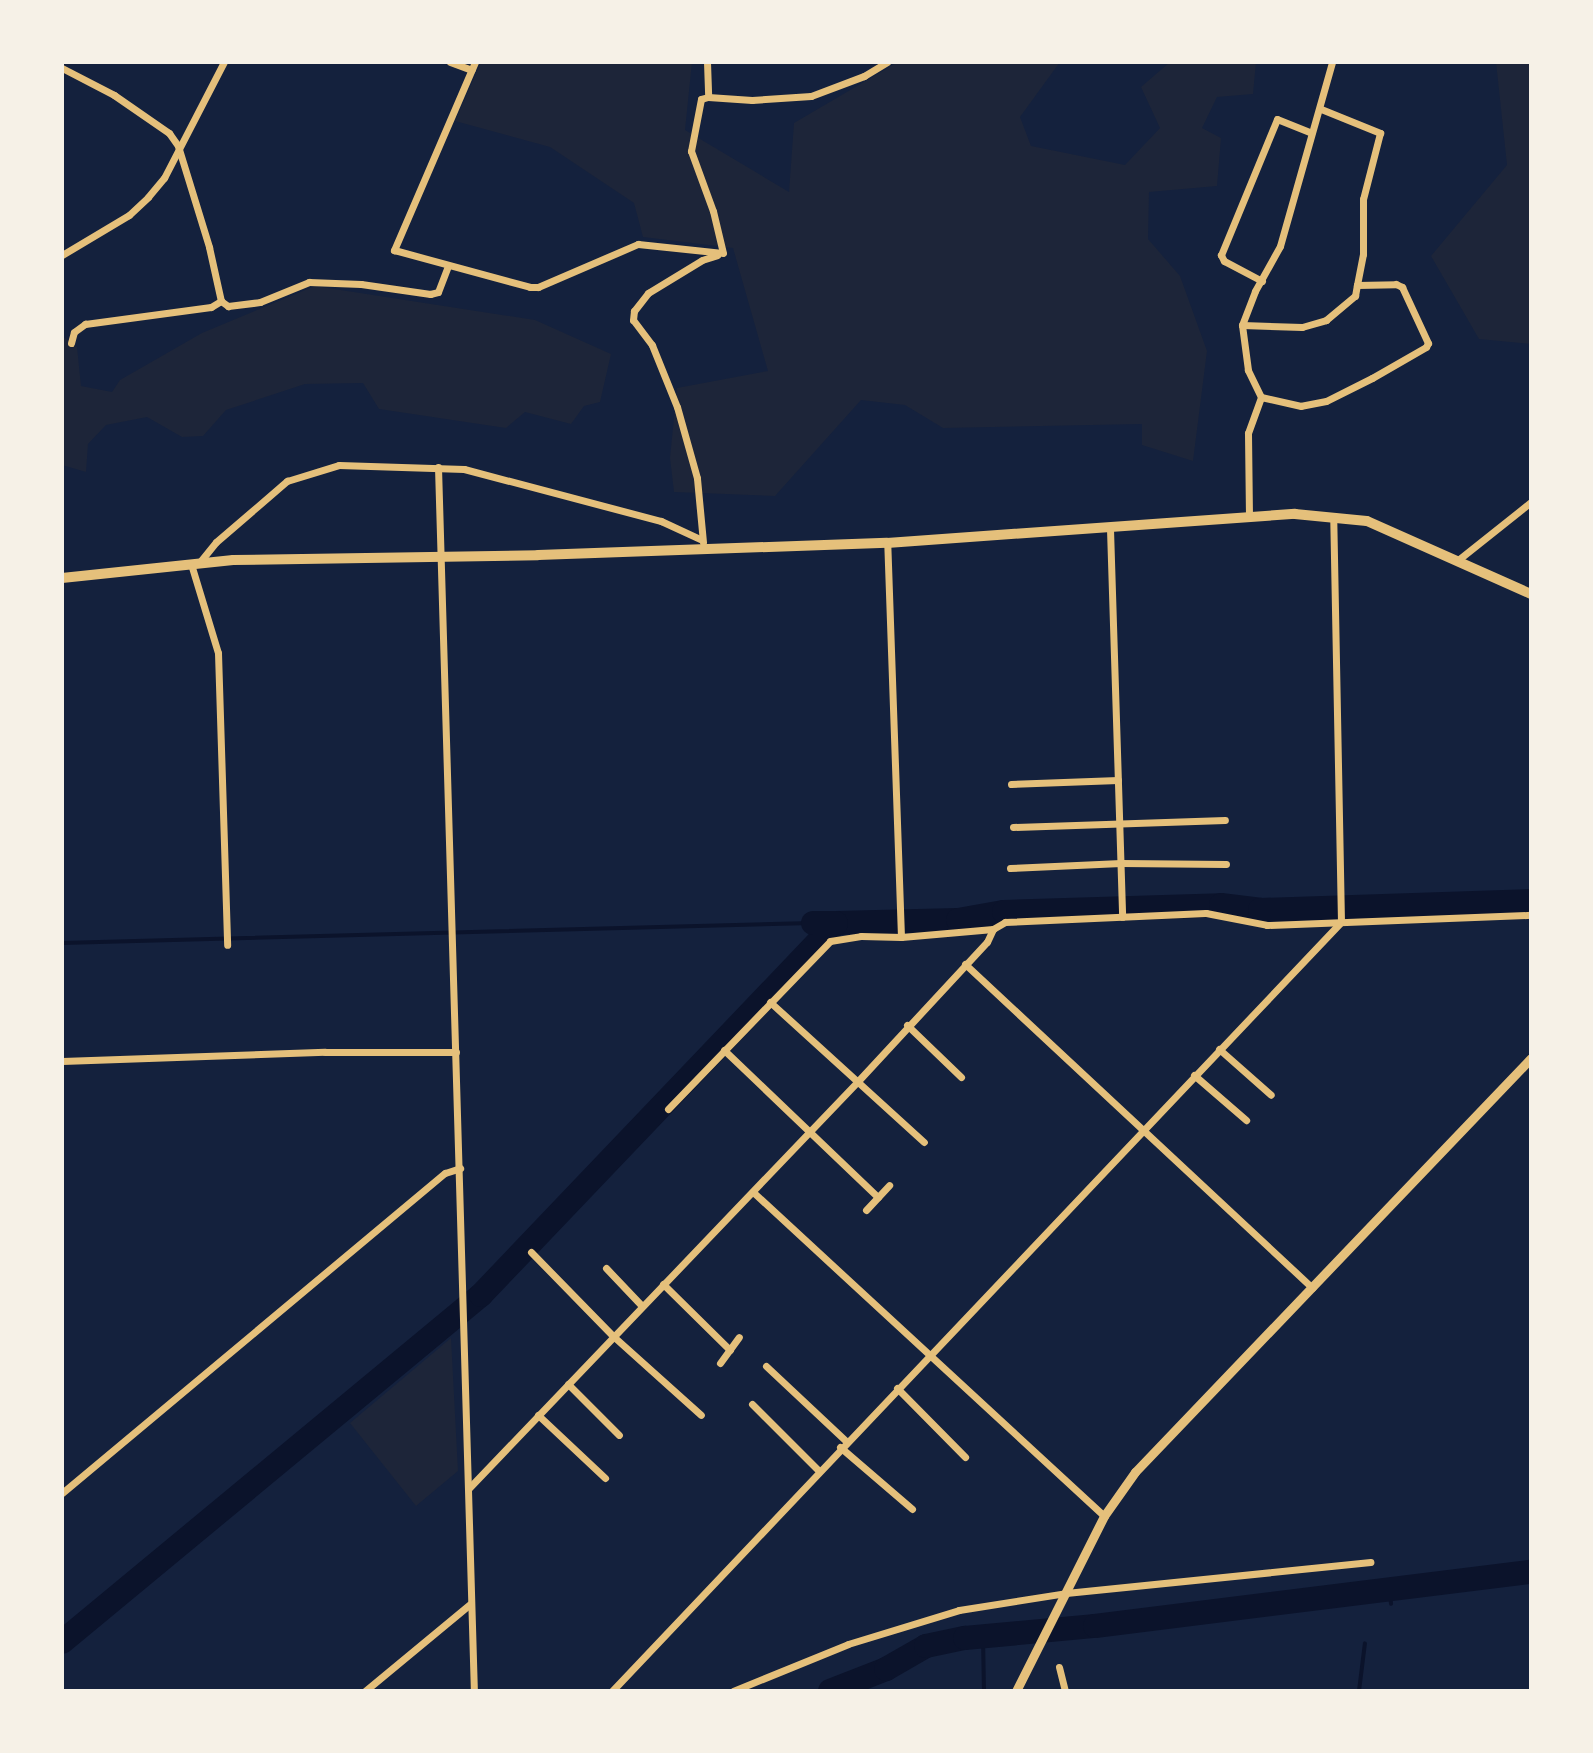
<!DOCTYPE html>
<html>
<head>
<meta charset="utf-8">
<style>
  body { margin:0 }
  #map { position:relative; width:1593px; height:1753px; overflow:hidden; background:#14213d; font-family:"Fira Sans Condensed",sans-serif }
  div>[style] { position:absolute }
  .green>* { inset:0; background:#1d2539 }
  .stream>* { height:4px; margin:-2px; padding:0 2px; transform-origin:2px; border-radius:2px; background:#0b132b }
  .river>* { height:24px; margin:-12px; padding:0 12px; transform-origin:12px; border-radius:12px; background:#0b132b }
  .minor>* { height:7px; margin:-3.5px; padding:0 3.5px; transform-origin:3.5px; border-radius:3.5px; background:#e5c07b }
  .tertiary>* { height:9px; margin:-4.5px; padding:0 4.5px; transform-origin:4.5px; border-radius:4.5px; background:#e5c07b }
  .secondary>* { height:10px; margin:-5px; padding:0 5px; transform-origin:5px; border-radius:5px; background:#e5c07b }
  span { translate:-50% -50%; white-space:nowrap; text-align:center; line-height:1.15; -webkit-text-stroke:6px #f6f1e7; paint-order:stroke }
  .frame { position:absolute; inset:0; border:64px solid #f6f1e7; pointer-events:none }
</style>
</head>
<body>
<div id="map">
  <div class="green">
    <i style="clip-path:polygon(481px 62px,692px 62px,685px 130px,789px 192px,794px 123px,898px 62px,1060px 62px,1020px 117px,1031px 146px,1125px 165px,1160px 128px,1141px 87px,1170px 62px,1256px 62px,1253px 94px,1217px 97px,1202px 128px,1221px 138px,1217px 186px,1149px 192px,1148px 239px,1180px 276px,1207px 351px,1193px 461px,1142px 445px,1142px 424px,943px 428px,905px 405px,861px 400px,775px 496px,674px 492px,670px 458px,677px 388px,768px 371px,733px 248px,643px 237px,634px 203px,550px 147px,455px 121px)"></i>
    <i style="clip-path:polygon(1496px 62px,1531px 62px,1531px 344px,1479px 339px,1431px 256px,1507px 165px)"></i>
    <i style="clip-path:polygon(315px 286px,535px 320px,611px 354px,600px 402px,584px 406px,571px 424px,525px 412px,506px 428px,379px 409px,363px 383px,305px 384px,226px 410px,203px 436px,182px 437px,147px 417px,106px 425px,88px 444px,86px 472px,62px 465px,62px 336px,77px 347px,81px 386px,112px 392px,120px 380px,202px 333px)"></i>
    <i style="clip-path:polygon(451px 1338px,458px 1471px,416px 1506px,350px 1423px)"></i>
  </div>
  <div class="stream">
    <i style="left:62px;top:943px;width:751px;rotate:-1.53deg"></i>
    <i style="left:1389px;top:1589px;width:15px;rotate:82deg"></i>
    <i style="left:983px;top:1636px;width:55px;rotate:89deg"></i>
    <i style="left:1359px;top:1691px;width:48px;rotate:-82.9deg"></i>
  </div>
  <div class="river">
    <i style="left:836px;top:923px;width:122px;rotate:-1.4deg"></i>
    <i style="left:958px;top:920px;width:47px;rotate:-9.9deg"></i>
    <i style="left:1004px;top:912px;width:217px;rotate:-1.8deg"></i>
    <i style="left:1221px;top:905px;width:39px;rotate:7deg"></i>
    <i style="left:1260px;top:910px;width:271px;rotate:-1.9deg"></i>
    <i style="left:62px;top:1642px;width:544px;rotate:-39.63deg"></i>
    <i style="left:481px;top:1295px;width:514px;rotate:-46.34deg"></i>
    <i style="left:836px;top:923px;width:23px;rotate:180deg"></i>
    <i style="left:830px;top:1691px;width:60px;rotate:-21.4deg"></i>
    <i style="left:886px;top:1669px;width:46px;rotate:-29.9deg"></i>
    <i style="left:926px;top:1646px;width:40px;rotate:-12deg"></i>
    <i style="left:965px;top:1638px;width:131px;rotate:-5.3deg"></i>
    <i style="left:1095px;top:1626px;width:439px;rotate:-7.1deg"></i>
  </div>
  <div class="minor">
    <i style="left:450px;top:62px;width:23px;rotate:20deg"></i>
    <i style="left:475px;top:62px;width:205px;rotate:113.3deg"></i>
    <i style="left:394px;top:250px;width:141px;rotate:15.2deg"></i>
    <i style="left:530px;top:287px;width:8px"></i>
    <i style="left:538px;top:287px;width:109px;rotate:-23.3deg"></i>
    <i style="left:638px;top:244px;width:85px;rotate:6deg"></i>
    <i style="left:707px;top:62px;width:35px;rotate:88deg"></i>
    <i style="left:708px;top:97px;width:7px;rotate:164deg"></i>
    <i style="left:701px;top:99px;width:53px;rotate:100.9deg"></i>
    <i style="left:691px;top:151px;width:64px;rotate:69.9deg"></i>
    <i style="left:713px;top:211px;width:43px;rotate:76.6deg"></i>
    <i style="left:62px;top:68px;width:59px;rotate:27.4deg"></i>
    <i style="left:114px;top:95px;width:67px;rotate:34.6deg"></i>
    <i style="left:169px;top:133px;width:16px;rotate:55deg"></i>
    <i style="left:178px;top:146px;width:106px;rotate:72.9deg"></i>
    <i style="left:209px;top:247px;width:55px;rotate:77.5deg"></i>
    <i style="left:221px;top:301px;width:9px;rotate:36deg"></i>
    <i style="left:228px;top:306px;width:32px;rotate:-7deg"></i>
    <i style="left:260px;top:302px;width:53px;rotate:-22.2deg"></i>
    <i style="left:309px;top:282px;width:52px;rotate:2.2deg"></i>
    <i style="left:361px;top:284px;width:70px;rotate:8.2deg"></i>
    <i style="left:430px;top:294px;width:8px;rotate:-14deg"></i>
    <i style="left:438px;top:292px;width:28px;rotate:-69deg"></i>
    <i style="left:708px;top:97px;width:44px;rotate:3.9deg"></i>
    <i style="left:752px;top:100px;width:59px;rotate:-3.9deg"></i>
    <i style="left:811px;top:96px;width:57px;rotate:-20.7deg"></i>
    <i style="left:864px;top:76px;width:27px;rotate:-31deg"></i>
    <i style="left:1321px;top:109px;width:64px;rotate:22.1deg"></i>
    <i style="left:1380px;top:133px;width:68px;rotate:104.4deg"></i>
    <i style="left:1363px;top:199px;width:55px;rotate:90deg"></i>
    <i style="left:1363px;top:254px;width:32px;rotate:101deg"></i>
    <i style="left:62px;top:255px;width:78px;rotate:-30.8deg"></i>
    <i style="left:129px;top:215px;width:26px;rotate:-43deg"></i>
    <i style="left:148px;top:197px;width:25px;rotate:-50deg"></i>
    <i style="left:164px;top:178px;width:131px;rotate:-62.7deg"></i>
    <i style="left:1262px;top:281px;width:43px;rotate:-152.2deg"></i>
    <i style="left:1224px;top:261px;width:7px;rotate:-117deg"></i>
    <i style="left:1221px;top:255px;width:147px;rotate:-67.6deg"></i>
    <i style="left:1277px;top:119px;width:37px;rotate:22deg"></i>
    <i style="left:1242px;top:325px;width:60px;rotate:1.9deg"></i>
    <i style="left:1302px;top:327px;width:25px;rotate:-16deg"></i>
    <i style="left:1326px;top:320px;width:38px;rotate:-40deg"></i>
    <i style="left:1355px;top:296px;width:11px;rotate:-80deg"></i>
    <i style="left:1357px;top:285px;width:39px;rotate:-1deg"></i>
    <i style="left:1396px;top:284px;width:7px;rotate:27deg"></i>
    <i style="left:1402px;top:287px;width:62px;rotate:65.1deg"></i>
    <i style="left:1428px;top:343px;width:4px;rotate:117deg"></i>
    <i style="left:1426px;top:347px;width:62px;rotate:150.1deg"></i>
    <i style="left:1372px;top:378px;width:51px;rotate:153.4deg"></i>
    <i style="left:1326px;top:401px;width:25px;rotate:169deg"></i>
    <i style="left:1301px;top:406px;width:41px;rotate:-167.3deg"></i>
    <i style="left:1261px;top:397px;width:30px;rotate:-116deg"></i>
    <i style="left:1248px;top:370px;width:45px;rotate:-97.6deg"></i>
    <i style="left:1242px;top:325px;width:36px;rotate:-69deg"></i>
    <i style="left:1255px;top:291px;width:51px;rotate:-60.9deg"></i>
    <i style="left:1280px;top:246px;width:191px;rotate:-74.2deg"></i>
    <i style="left:71px;top:343px;width:11px;rotate:-75deg"></i>
    <i style="left:74px;top:332px;width:14px;rotate:-36deg"></i>
    <i style="left:85px;top:324px;width:127px;rotate:-7.7deg"></i>
    <i style="left:211px;top:307px;width:12px;rotate:-31deg"></i>
    <i style="left:438px;top:467px;width:1225px;rotate:88.32deg"></i>
    <i style="left:1249px;top:516px;width:83px;rotate:-90.7deg"></i>
    <i style="left:1248px;top:433px;width:38px;rotate:-70deg"></i>
    <i style="left:1110px;top:529px;width:388px;rotate:88.2deg"></i>
    <i style="left:703px;top:542px;width:64px;rotate:-95.4deg"></i>
    <i style="left:697px;top:478px;width:74px;rotate:-105.7deg"></i>
    <i style="left:677px;top:407px;width:67px;rotate:-112deg"></i>
    <i style="left:652px;top:345px;width:31px;rotate:-127deg"></i>
    <i style="left:633px;top:320px;width:9px;rotate:-84deg"></i>
    <i style="left:634px;top:311px;width:23px;rotate:-52deg"></i>
    <i style="left:648px;top:293px;width:63px;rotate:-31.4deg"></i>
    <i style="left:702px;top:260px;width:16px;rotate:-18deg"></i>
    <i style="left:1458px;top:560px;width:93px;rotate:-38.5deg"></i>
    <i style="left:199px;top:563px;width:27px;rotate:-51deg"></i>
    <i style="left:216px;top:542px;width:94px;rotate:-40.7deg"></i>
    <i style="left:287px;top:481px;width:54px;rotate:-17.1deg"></i>
    <i style="left:339px;top:465px;width:125px;rotate:1.8deg"></i>
    <i style="left:464px;top:469px;width:204px;rotate:14.8deg"></i>
    <i style="left:661px;top:521px;width:45px;rotate:24.9deg"></i>
    <i style="left:191px;top:564px;width:93px;rotate:73.1deg"></i>
    <i style="left:218px;top:653px;width:292px;rotate:88.2deg"></i>
    <i style="left:1011px;top:784px;width:107px;rotate:-2.1deg"></i>
    <i style="left:1013px;top:827px;width:212px;rotate:-1.9deg"></i>
    <i style="left:1010px;top:868px;width:111px;rotate:-2.6deg"></i>
    <i style="left:1121px;top:863px;width:105px;rotate:0.5deg"></i>
    <i style="left:993px;top:929px;width:14px;rotate:-30deg"></i>
    <i style="left:1005px;top:922px;width:201px;rotate:-2.6deg"></i>
    <i style="left:1206px;top:913px;width:62px;rotate:11.1deg"></i>
    <i style="left:1267px;top:925px;width:264px;rotate:-2.2deg"></i>
    <i style="left:965px;top:964px;width:475px;rotate:43deg"></i>
    <i style="left:770px;top:1002px;width:208px;rotate:42.3deg"></i>
    <i style="left:907px;top:1025px;width:75px;rotate:43.9deg"></i>
    <i style="left:1219px;top:1049px;width:69px;rotate:41.5deg"></i>
    <i style="left:724px;top:1050px;width:213px;rotate:43.7deg"></i>
    <i style="left:62px;top:1061px;width:263px;rotate:-2deg"></i>
    <i style="left:325px;top:1052px;width:131px"></i>
    <i style="left:1194px;top:1075px;width:69px;rotate:40.9deg"></i>
    <i style="left:668px;top:1109px;width:233px;rotate:-46deg"></i>
    <i style="left:830px;top:941px;width:31px;rotate:-9deg"></i>
    <i style="left:861px;top:936px;width:40px;rotate:1.4deg"></i>
    <i style="left:753px;top:1192px;width:478px;rotate:42.7deg"></i>
    <i style="left:866px;top:1210px;width:34px;rotate:-47deg"></i>
    <i style="left:531px;top:1252px;width:117px;rotate:45.7deg"></i>
    <i style="left:613px;top:1336px;width:118px;rotate:41.9deg"></i>
    <i style="left:606px;top:1268px;width:52px;rotate:46.5deg"></i>
    <i style="left:663px;top:1284px;width:94px;rotate:44.6deg"></i>
    <i style="left:720px;top:1363px;width:32px;rotate:-54deg"></i>
    <i style="left:766px;top:1366px;width:110px;rotate:43.2deg"></i>
    <i style="left:568px;top:1384px;width:72px;rotate:45deg"></i>
    <i style="left:897px;top:1388px;width:97px;rotate:45.4deg"></i>
    <i style="left:752px;top:1404px;width:93px;rotate:45deg"></i>
    <i style="left:538px;top:1415px;width:92px;rotate:43.2deg"></i>
    <i style="left:840px;top:1447px;width:95px;rotate:40.7deg"></i>
    <i style="left:469px;top:1488px;width:564px;rotate:-46.29deg"></i>
    <i style="left:859px;top:1080px;width:188px;rotate:-47.2deg"></i>
    <i style="left:987px;top:942px;width:14px;rotate:-65deg"></i>
    <i style="left:993px;top:929px;width:92px;rotate:175deg"></i>
    <i style="left:901px;top:937px;width:394px;rotate:-92deg"></i>
    <i style="left:62px;top:1493px;width:499px;rotate:-39.9deg"></i>
    <i style="left:445px;top:1173px;width:16px;rotate:-18deg"></i>
    <i style="left:1059px;top:1667px;width:25px;rotate:76deg"></i>
    <i style="left:365px;top:1691px;width:136px;rotate:-39.6deg"></i>
    <i style="left:612px;top:1691px;width:1060px;rotate:-46.53deg"></i>
    <i style="left:1341px;top:922px;width:406px;rotate:-91.1deg"></i>
    <i style="left:733px;top:1691px;width:124px;rotate:-22.2deg"></i>
    <i style="left:848px;top:1644px;width:116px;rotate:-17deg"></i>
    <i style="left:959px;top:1610px;width:108px;rotate:-9deg"></i>
    <i style="left:1066px;top:1593px;width:306px;rotate:-5.8deg"></i>
  </div>
  <div class="tertiary">
    <i style="left:1016px;top:1691px;width:196px;rotate:-63.3deg"></i>
    <i style="left:1104px;top:1516px;width:54px;rotate:-54.8deg"></i>
    <i style="left:1135px;top:1472px;width:573px;rotate:-46.27deg"></i>
  </div>
  <div class="secondary">
    <i style="left:62px;top:578px;width:172px;rotate:-6deg"></i>
    <i style="left:233px;top:560px;width:305px;rotate:-0.9deg"></i>
    <i style="left:538px;top:555px;width:349px;rotate:-2deg"></i>
    <i style="left:887px;top:543px;width:409px;rotate:-4.1deg"></i>
    <i style="left:1295px;top:514px;width:72px;rotate:5.6deg"></i>
    <i style="left:1367px;top:521px;width:180px;rotate:24deg"></i>
  </div>
  <div class="frame"></div>
</div>
</body>
</html>
